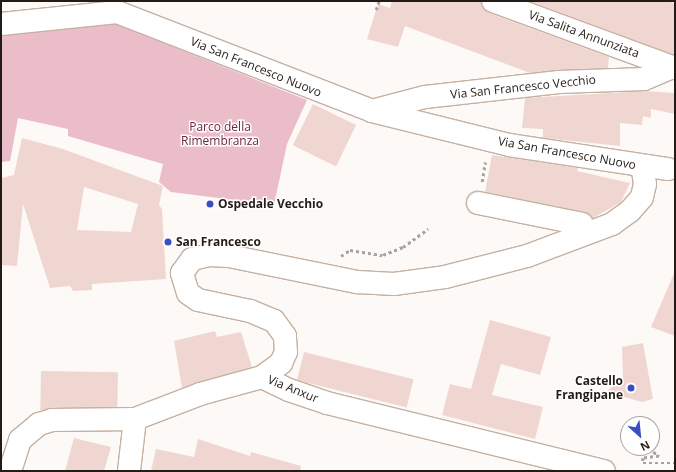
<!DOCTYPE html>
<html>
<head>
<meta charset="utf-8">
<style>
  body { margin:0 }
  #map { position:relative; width:676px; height:472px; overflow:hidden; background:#fdf9f6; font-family:"Open Sans",sans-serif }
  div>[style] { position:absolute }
  .green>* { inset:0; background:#eabdc9 }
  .building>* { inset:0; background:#f0d6d1; transform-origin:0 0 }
  .path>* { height:2.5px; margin-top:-1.25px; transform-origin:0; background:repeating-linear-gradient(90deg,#a8a39e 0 3px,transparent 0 6px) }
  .roads { filter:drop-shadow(1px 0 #c4b1a2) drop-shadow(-1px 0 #c4b1a2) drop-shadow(0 1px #c4b1a2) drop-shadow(0 -1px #c4b1a2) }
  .minor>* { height:22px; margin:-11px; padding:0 11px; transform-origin:11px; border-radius:11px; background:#fff }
  .dots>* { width:11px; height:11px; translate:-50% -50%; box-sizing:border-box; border:2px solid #fff; border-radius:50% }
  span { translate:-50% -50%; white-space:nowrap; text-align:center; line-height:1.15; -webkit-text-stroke:3px #fff; paint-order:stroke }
  .street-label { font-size:12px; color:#231c16 }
  .park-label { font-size:12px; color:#6c263f }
  .poi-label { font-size:12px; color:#231c16; font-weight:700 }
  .left { translate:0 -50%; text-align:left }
  .right { translate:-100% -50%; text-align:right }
  .frame { position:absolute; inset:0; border:2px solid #231c16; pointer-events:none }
  .north { position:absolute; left:620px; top:416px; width:40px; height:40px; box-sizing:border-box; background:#fff; border:1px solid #a7a4a2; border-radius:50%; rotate:153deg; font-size:11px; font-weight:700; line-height:16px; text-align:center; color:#231c16 }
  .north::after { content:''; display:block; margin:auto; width:14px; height:18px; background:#3b4ec1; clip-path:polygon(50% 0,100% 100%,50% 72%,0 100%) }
</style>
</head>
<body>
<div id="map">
  <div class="green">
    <i style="clip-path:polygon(113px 23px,307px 100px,287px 144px,274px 205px,171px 192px,159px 182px,163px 164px,68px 136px,68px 129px,18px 118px,10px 161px,1px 162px,1px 35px)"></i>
  </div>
  <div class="building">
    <i style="clip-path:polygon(392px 1px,481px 1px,489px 13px,609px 57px,608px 68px,530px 73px,405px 26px,398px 47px,367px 39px,378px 4px,390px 8px)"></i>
    <i style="clip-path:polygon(529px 1px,669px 1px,675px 4px,675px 55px)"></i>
    <i style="clip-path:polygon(645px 91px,675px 93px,675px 114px,651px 109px,651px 118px,643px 116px,642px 125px,620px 123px,620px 146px,543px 138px,543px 129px,522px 128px,525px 98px)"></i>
    <i style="left:313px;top:104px;width:48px;height:46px;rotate:26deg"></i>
    <i style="clip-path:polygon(evenodd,22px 138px,63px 149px,163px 186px,159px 205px,162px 209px,166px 279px,92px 284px,92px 290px,73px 291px,70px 286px,50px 288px,23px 204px,17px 266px,1px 265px,1px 178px,14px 175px,22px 138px,84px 187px,138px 204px,131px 232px,77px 230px,84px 187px)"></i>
    <i style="clip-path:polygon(492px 155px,578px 168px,577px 171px,630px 183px,621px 202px,593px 218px,584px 212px,485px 192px)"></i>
    <i style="clip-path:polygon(675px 271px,675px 336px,651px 327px)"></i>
    <i style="clip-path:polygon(490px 320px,551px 337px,540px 375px,501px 364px,492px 395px,543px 407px,535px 439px,442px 415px,450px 384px,471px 389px)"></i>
    <i style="clip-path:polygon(215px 331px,217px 337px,241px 332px,252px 367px,182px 388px,174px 341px)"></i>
    <i style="clip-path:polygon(643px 343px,653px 399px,642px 402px,606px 392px,623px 378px,622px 347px)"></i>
    <i style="left:304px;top:352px;width:113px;height:29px;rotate:14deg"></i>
    <i style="left:41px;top:371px;width:77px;height:39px;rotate:1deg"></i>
    <i style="clip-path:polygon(74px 438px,111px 447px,104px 471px,65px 471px)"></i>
    <i style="clip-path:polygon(198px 439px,250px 456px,251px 452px,301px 466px,300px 471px,151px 471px,156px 449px,194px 457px)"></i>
  </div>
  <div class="path">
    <i style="left:376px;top:10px;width:9px;rotate:-72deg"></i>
    <i style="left:482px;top:182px;width:20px;rotate:-81deg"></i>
    <i style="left:341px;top:256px;width:11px;rotate:-34deg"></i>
    <i style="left:350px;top:250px;width:33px;rotate:9deg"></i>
    <i style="left:383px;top:255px;width:22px;rotate:-22deg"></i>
    <i style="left:403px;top:247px;width:31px;rotate:-36deg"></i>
    <i style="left:649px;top:448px;width:13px;rotate:39deg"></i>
    <i style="left:659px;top:456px;width:16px;rotate:173deg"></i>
    <i style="left:643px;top:458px;width:5px;rotate:90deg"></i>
    <i style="left:643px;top:463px;width:32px"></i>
  </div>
  <div class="roads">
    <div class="minor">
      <i style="left:493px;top:1px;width:194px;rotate:20.2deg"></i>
      <i style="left:1px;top:24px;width:117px;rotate:-5.9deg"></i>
      <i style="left:117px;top:12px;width:274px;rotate:21.2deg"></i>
      <i style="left:372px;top:111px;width:141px;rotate:13.9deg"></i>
      <i style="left:509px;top:145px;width:161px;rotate:8.6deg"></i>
      <i style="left:372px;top:111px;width:55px;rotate:-14.8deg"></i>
      <i style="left:425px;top:97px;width:135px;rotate:-6.4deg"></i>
      <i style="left:559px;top:82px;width:85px;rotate:-2deg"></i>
      <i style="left:644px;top:79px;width:30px;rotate:-23deg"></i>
      <i style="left:478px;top:203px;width:106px;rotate:11.4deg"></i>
      <i style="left:262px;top:377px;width:30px;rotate:26deg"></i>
      <i style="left:289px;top:390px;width:40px;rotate:18.9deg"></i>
      <i style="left:327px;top:403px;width:285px;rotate:13.8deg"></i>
      <i style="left:10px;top:471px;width:33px;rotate:-72deg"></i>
      <i style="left:20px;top:440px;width:25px;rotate:-40deg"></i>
      <i style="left:39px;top:424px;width:14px;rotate:-17deg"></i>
      <i style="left:52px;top:420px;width:83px;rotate:-0.7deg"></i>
      <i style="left:135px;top:419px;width:70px;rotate:-21deg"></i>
      <i style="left:200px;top:394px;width:64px;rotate:-15.3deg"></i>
      <i style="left:262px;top:377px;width:24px;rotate:-36deg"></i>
      <i style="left:281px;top:363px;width:12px;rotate:-66deg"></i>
      <i style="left:286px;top:352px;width:16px;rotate:-94deg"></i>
      <i style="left:285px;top:336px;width:19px;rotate:-126deg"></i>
      <i style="left:274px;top:321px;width:26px;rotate:-157deg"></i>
      <i style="left:250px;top:311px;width:53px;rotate:-168.1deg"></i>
      <i style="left:198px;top:300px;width:12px;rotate:-145deg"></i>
      <i style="left:188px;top:293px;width:21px;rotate:-107deg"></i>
      <i style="left:182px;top:273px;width:17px;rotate:-54deg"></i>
      <i style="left:192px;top:259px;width:18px;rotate:-13deg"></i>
      <i style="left:210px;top:255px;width:19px;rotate:3deg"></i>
      <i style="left:229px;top:256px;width:131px;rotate:11.5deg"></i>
      <i style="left:357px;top:282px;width:37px;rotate:3deg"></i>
      <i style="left:394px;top:284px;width:51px;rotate:-7.8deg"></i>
      <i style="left:445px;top:277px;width:85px;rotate:-14.4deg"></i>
      <i style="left:527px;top:256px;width:91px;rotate:-20.6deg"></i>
      <i style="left:612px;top:224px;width:22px;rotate:-36deg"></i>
      <i style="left:630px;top:211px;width:18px;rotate:-49deg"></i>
      <i style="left:642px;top:197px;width:13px;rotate:-77deg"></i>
      <i style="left:645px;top:184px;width:18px;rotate:-99deg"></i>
      <i style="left:129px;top:471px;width:52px;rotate:-83.4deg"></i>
    </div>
  </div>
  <div class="dots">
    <i style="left:210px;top:204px;background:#3b4ec1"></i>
    <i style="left:168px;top:242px;background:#3b4ec1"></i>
    <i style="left:631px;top:388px;background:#3b4ec1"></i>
  </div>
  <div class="street-label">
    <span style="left:584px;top:34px;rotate:20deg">Via Salita Annunziata</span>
    <span style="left:256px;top:67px;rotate:22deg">Via San Francesco Nuovo</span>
    <span style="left:523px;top:87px;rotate:-6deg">Via San Francesco Vecchio</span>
    <span style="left:567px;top:153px;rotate:10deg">Via San Francesco Nuovo</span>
    <span style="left:293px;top:389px;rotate:22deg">Via Anxur</span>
  </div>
  <div class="park-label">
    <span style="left:220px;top:134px">Parco della<br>Rimembranza</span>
  </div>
  <div class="poi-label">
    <span class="left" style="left:218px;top:204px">Ospedale Vecchio</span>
    <span class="left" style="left:176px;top:242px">San Francesco</span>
    <span class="right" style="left:623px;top:388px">Castello<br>Frangipane</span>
  </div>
  <div class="frame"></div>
  <div class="north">N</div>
</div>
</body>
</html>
